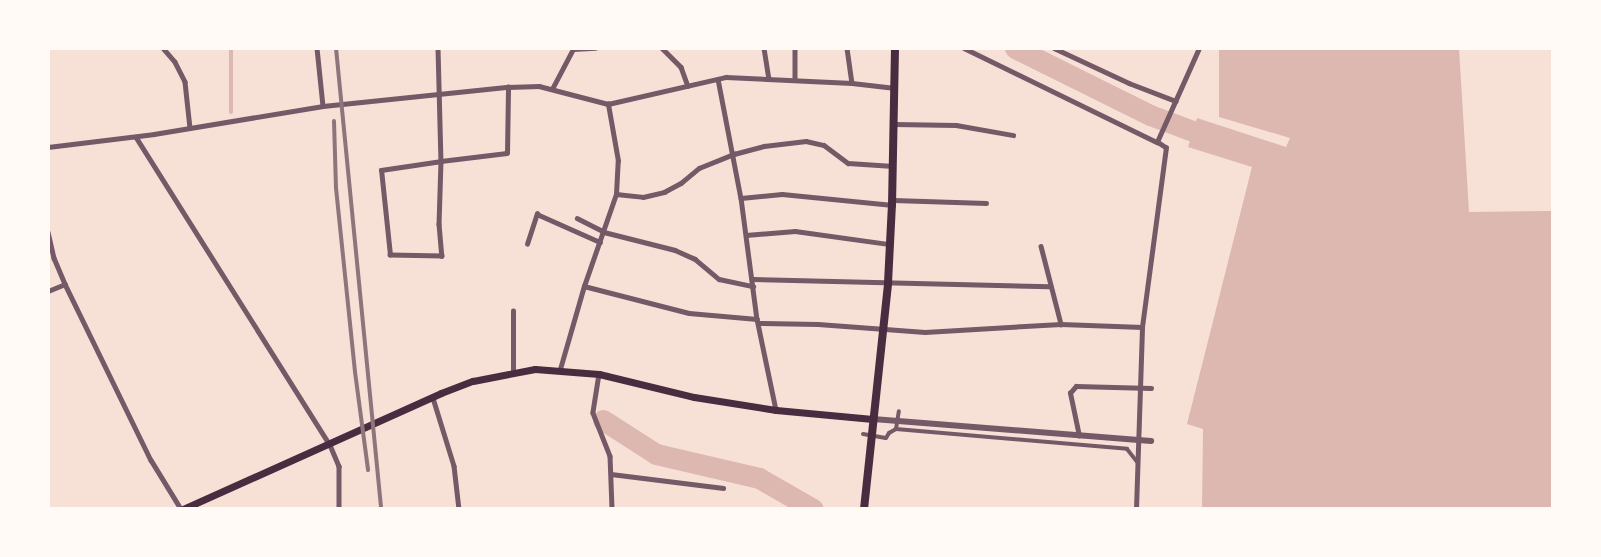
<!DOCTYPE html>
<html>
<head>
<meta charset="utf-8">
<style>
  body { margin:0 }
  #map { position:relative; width:1601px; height:557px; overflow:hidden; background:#f7e1d7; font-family:Overpass,sans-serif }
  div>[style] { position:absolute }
  .water>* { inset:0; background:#dcb8b0 }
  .stream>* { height:4px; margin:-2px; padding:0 2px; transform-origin:2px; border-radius:2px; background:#dcb8b0 }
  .river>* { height:21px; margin:-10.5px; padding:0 10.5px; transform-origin:10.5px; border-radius:10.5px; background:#dcb8b0 }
  .pedestrian>* { height:4px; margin:-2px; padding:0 2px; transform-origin:2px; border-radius:2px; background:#755966 }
  .minor>* { height:4.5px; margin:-2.25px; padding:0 2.25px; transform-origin:2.25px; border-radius:2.25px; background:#755966 }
  .tertiary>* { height:6px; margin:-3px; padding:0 3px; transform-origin:3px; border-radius:3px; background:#755966 }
  .secondary>* { height:7px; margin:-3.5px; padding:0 3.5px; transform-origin:3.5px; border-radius:3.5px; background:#4a2c40 }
  .trunk>* { height:8px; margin:-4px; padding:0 4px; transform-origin:4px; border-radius:4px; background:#4a2c40 }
  .rail>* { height:4px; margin:-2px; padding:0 2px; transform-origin:2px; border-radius:2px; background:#8f747c }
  span { translate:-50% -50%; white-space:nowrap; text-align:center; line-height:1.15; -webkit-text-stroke:4.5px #fffaf5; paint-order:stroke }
  .frame { position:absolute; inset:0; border:50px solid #fffaf5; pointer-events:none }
</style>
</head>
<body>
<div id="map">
  <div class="water">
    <i style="clip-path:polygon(1219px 48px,1459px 48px,1469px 212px,1553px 211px,1553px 509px,1202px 509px,1203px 429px,1187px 424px,1252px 167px,1188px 147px,1197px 118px,1286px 147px,1290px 138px,1219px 117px)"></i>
  </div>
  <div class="stream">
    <i style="left:231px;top:48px;width:64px;rotate:90deg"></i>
  </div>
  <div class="river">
    <i style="left:1015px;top:48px;width:151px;rotate:26.4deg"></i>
    <i style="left:1150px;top:115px;width:74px;rotate:20.6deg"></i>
    <i style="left:603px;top:420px;width:63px;rotate:32.7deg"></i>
    <i style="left:656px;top:454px;width:106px;rotate:13.1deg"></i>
    <i style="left:759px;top:478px;width:62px;rotate:29.9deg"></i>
  </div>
  <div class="pedestrian">
    <i style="left:896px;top:429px;width:18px;rotate:-81deg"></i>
    <i style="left:863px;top:434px;width:23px;rotate:10deg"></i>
    <i style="left:886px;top:438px;width:6px;rotate:-59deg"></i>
    <i style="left:889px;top:433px;width:8px;rotate:-30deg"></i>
    <i style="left:896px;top:429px;width:232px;rotate:4.9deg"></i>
    <i style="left:1127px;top:449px;width:16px;rotate:52deg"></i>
  </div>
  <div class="minor">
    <i style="left:163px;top:48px;width:18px;rotate:49deg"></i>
    <i style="left:175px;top:62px;width:22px;rotate:63deg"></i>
    <i style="left:185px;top:82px;width:46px;rotate:83.8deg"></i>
    <i style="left:317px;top:48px;width:58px;rotate:84.1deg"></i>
    <i style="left:438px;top:48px;width:113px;rotate:88.5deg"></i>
    <i style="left:441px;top:161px;width:63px;rotate:91.8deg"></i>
    <i style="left:439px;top:224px;width:32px;rotate:85deg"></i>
    <i style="left:442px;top:256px;width:52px;rotate:-178.9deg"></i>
    <i style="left:390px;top:255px;width:85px;rotate:-96deg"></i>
    <i style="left:381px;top:170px;width:61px;rotate:-8.5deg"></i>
    <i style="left:441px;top:161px;width:66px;rotate:-6.9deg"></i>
    <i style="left:507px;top:153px;width:66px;rotate:-89.1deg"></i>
    <i style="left:662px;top:48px;width:27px;rotate:45deg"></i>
    <i style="left:681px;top:67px;width:20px;rotate:70deg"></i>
    <i style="left:764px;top:48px;width:31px;rotate:81deg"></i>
    <i style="left:795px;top:48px;width:32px;rotate:90deg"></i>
    <i style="left:847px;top:48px;width:35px;rotate:82deg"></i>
    <i style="left:964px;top:48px;width:215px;rotate:26deg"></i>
    <i style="left:1054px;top:48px;width:83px;rotate:25deg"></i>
    <i style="left:1129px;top:83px;width:50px;rotate:21deg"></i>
    <i style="left:718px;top:79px;width:121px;rotate:79.1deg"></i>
    <i style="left:741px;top:198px;width:122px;rotate:82.5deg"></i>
    <i style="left:757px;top:319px;width:93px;rotate:78.2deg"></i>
    <i style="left:552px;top:89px;width:45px;rotate:-62.3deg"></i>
    <i style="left:573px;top:49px;width:22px;rotate:-3deg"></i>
    <i style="left:894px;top:124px;width:62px;rotate:0.9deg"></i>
    <i style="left:956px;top:125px;width:58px;rotate:10deg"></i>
    <i style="left:136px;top:137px;width:364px;rotate:57.8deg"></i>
    <i style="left:330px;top:445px;width:23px;rotate:67deg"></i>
    <i style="left:339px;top:466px;width:43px;rotate:90deg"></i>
    <i style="left:48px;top:147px;width:107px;rotate:-7deg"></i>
    <i style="left:154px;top:134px;width:171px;rotate:-9.4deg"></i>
    <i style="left:323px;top:106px;width:186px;rotate:-5.9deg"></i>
    <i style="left:508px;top:87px;width:31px;rotate:-2deg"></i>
    <i style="left:539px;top:86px;width:71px;rotate:14.6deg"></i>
    <i style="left:608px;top:104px;width:121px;rotate:-12.9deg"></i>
    <i style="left:726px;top:77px;width:126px;rotate:2.7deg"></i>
    <i style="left:852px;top:83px;width:43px;rotate:6.6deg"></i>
    <i style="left:616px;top:194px;width:27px;rotate:6deg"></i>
    <i style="left:643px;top:197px;width:22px;rotate:-13deg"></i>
    <i style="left:664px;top:192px;width:19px;rotate:-28deg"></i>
    <i style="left:681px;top:183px;width:23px;rotate:-40deg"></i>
    <i style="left:699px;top:168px;width:38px;rotate:-22deg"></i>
    <i style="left:734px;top:154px;width:31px;rotate:-15deg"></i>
    <i style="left:764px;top:146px;width:42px;rotate:-6.8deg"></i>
    <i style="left:806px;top:141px;width:18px;rotate:13deg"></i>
    <i style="left:824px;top:145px;width:30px;rotate:37deg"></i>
    <i style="left:848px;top:163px;width:45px;rotate:3.8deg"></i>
    <i style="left:741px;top:198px;width:41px;rotate:-5.6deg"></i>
    <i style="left:782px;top:194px;width:111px;rotate:5.7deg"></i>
    <i style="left:893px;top:200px;width:93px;rotate:1.8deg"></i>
    <i style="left:577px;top:218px;width:30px;rotate:27deg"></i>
    <i style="left:604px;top:232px;width:73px;rotate:14.2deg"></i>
    <i style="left:675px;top:250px;width:22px;rotate:24deg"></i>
    <i style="left:695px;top:259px;width:31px;rotate:40deg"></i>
    <i style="left:719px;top:279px;width:35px;rotate:12deg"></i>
    <i style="left:48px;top:232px;width:27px;rotate:77deg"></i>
    <i style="left:54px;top:258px;width:28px;rotate:67deg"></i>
    <i style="left:65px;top:284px;width:196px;rotate:64deg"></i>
    <i style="left:151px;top:460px;width:57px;rotate:58.5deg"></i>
    <i style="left:746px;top:235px;width:49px;rotate:-4.7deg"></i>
    <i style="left:795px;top:231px;width:95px;rotate:7.9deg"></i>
    <i style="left:527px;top:244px;width:32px;rotate:-72deg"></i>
    <i style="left:537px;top:214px;width:69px;rotate:24deg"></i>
    <i style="left:1041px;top:246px;width:81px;rotate:75.6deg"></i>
    <i style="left:753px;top:279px;width:296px;rotate:1.4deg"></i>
    <i style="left:584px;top:286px;width:108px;rotate:14.4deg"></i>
    <i style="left:689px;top:313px;width:68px;rotate:5deg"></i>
    <i style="left:48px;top:291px;width:18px;rotate:-22deg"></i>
    <i style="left:758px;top:323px;width:60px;rotate:1deg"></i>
    <i style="left:818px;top:324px;width:107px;rotate:4.3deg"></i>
    <i style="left:925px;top:332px;width:136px;rotate:-3.4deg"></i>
    <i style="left:1061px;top:324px;width:81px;rotate:2.1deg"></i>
    <i style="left:560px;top:369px;width:86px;rotate:-73.9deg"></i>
    <i style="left:584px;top:286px;width:97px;rotate:-70.8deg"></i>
    <i style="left:616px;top:194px;width:33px;rotate:-87deg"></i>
    <i style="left:618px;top:161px;width:58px;rotate:-100deg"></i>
    <i style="left:513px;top:372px;width:61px;rotate:-90deg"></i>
    <i style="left:599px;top:374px;width:39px;rotate:99deg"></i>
    <i style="left:593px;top:413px;width:46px;rotate:68.4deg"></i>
    <i style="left:610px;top:456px;width:53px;rotate:87.8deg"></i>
    <i style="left:433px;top:398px;width:71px;rotate:72.8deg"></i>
    <i style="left:454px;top:466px;width:43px;rotate:83.4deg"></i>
    <i style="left:1079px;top:436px;width:44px;rotate:-101.8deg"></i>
    <i style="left:1070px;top:393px;width:9px;rotate:-49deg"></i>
    <i style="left:1076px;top:386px;width:75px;rotate:1.5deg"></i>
    <i style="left:611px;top:474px;width:113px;rotate:7.1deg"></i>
    <i style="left:1136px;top:509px;width:182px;rotate:-88.1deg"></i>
    <i style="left:1142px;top:327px;width:181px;rotate:-82.4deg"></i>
    <i style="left:1166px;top:148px;width:11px;rotate:-146deg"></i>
    <i style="left:1157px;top:142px;width:103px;rotate:-65.9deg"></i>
  </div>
  <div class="tertiary">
    <i style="left:873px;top:419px;width:279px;rotate:4.5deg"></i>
  </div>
  <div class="secondary">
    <i style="left:183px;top:509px;width:283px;rotate:-24.2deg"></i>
    <i style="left:441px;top:393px;width:34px;rotate:-21deg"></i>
    <i style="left:473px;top:381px;width:63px;rotate:-11deg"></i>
    <i style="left:535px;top:369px;width:64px;rotate:4.5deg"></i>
    <i style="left:599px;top:374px;width:98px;rotate:13.6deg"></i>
    <i style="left:694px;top:397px;width:83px;rotate:9deg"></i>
    <i style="left:776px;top:410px;width:97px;rotate:5.3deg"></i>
  </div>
  <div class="trunk">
    <i style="left:864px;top:509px;width:227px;rotate:-83.9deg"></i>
    <i style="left:888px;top:283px;width:78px;rotate:-87.1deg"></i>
    <i style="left:892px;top:205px;width:157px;rotate:-88.9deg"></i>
  </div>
  <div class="rail">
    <i style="left:336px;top:48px;width:463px;rotate:84.4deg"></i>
    <i style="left:334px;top:121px;width:67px;rotate:88.3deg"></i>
    <i style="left:336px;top:188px;width:185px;rotate:84.1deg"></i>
    <i style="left:355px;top:372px;width:99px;rotate:82.4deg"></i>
  </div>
  <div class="frame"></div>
</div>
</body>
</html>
